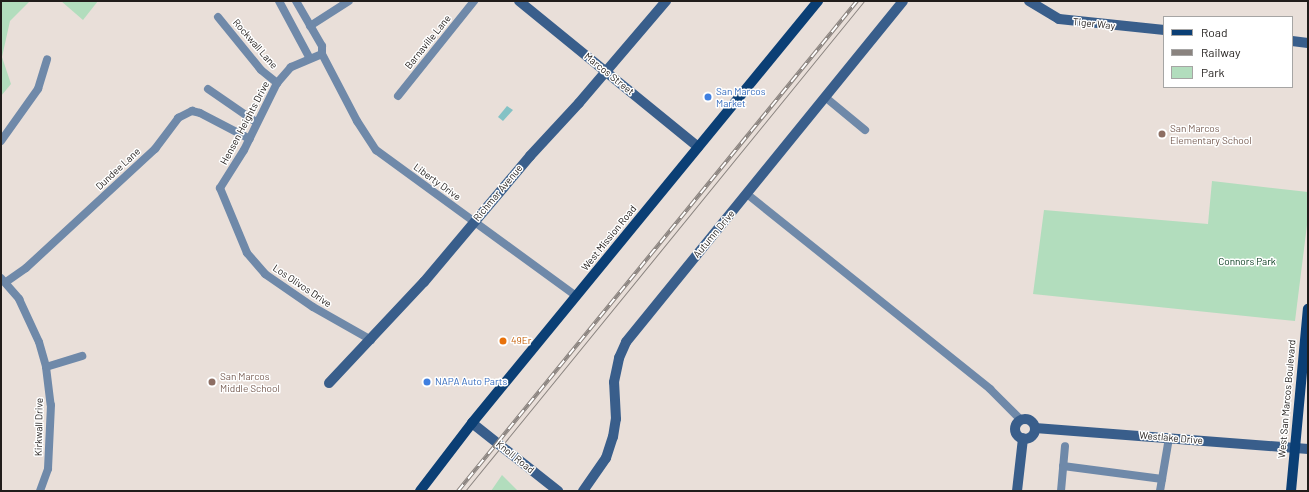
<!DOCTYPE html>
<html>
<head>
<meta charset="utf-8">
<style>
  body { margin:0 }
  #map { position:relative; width:1309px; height:492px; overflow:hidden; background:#e9dfd9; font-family:Barlow,sans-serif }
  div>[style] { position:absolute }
  .green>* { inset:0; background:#b2ddbd }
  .water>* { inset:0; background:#83c2c5 }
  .street>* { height:8px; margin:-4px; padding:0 4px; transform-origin:4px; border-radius:4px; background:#6f89a9 }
  .secondary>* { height:10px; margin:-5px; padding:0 5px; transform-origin:5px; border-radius:5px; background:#395e8b }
  .secondary>.ring { margin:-5px; padding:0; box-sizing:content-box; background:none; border:10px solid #395e8b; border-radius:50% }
  .primary>* { height:10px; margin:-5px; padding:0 5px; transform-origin:5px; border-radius:5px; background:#0b3f75 }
  .tram>* { height:1px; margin:-0.5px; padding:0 0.5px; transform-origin:0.5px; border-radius:0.5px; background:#8a837f }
  .rail>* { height:4px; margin-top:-2px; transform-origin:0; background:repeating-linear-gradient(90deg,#fff 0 8px,#8a837f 0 16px); box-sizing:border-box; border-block:1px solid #8a837f }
  .dots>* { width:11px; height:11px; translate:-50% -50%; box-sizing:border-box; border:2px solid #fff; border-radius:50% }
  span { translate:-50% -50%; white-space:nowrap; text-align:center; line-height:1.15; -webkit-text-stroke:3px #fff; paint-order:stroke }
  .street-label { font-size:10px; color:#211d1b }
  .shop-label { font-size:10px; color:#366cbe }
  .left { translate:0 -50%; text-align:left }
  .education-label { font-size:10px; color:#785e54 }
  .park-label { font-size:10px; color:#03381a }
  .food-label { font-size:10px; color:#c56008 }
  .frame { position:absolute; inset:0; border:2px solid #211d1b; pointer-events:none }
  .legend { position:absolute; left:1163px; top:16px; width:130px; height:72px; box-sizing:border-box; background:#fff; border:1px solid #a6a5a4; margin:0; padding:5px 7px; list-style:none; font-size:12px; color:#211d1b }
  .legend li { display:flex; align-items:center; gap:8px; height:20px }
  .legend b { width:20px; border:1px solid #a6a5a4 }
</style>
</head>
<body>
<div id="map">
  <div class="green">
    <i style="clip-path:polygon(1px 1px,30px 1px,10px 21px,2px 57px,11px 84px,1px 96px)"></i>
    <i style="clip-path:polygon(61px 1px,98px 1px,83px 20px)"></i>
    <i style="clip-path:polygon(1212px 181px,1308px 192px,1307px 225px,1295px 321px,1033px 294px,1044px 210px,1208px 224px)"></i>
    <i style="clip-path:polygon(502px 475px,518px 491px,491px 491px)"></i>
  </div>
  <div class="water">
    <i style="clip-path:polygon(507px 106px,513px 110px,503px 121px,498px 117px)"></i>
  </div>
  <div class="street">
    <i style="left:279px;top:1px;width:64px;rotate:61.8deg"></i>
    <i style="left:296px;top:1px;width:52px;rotate:60deg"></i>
    <i style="left:322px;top:46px;width:8px;rotate:90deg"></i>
    <i style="left:322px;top:54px;width:76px;rotate:62.4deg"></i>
    <i style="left:357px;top:121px;width:35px;rotate:57deg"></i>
    <i style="left:376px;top:150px;width:248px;rotate:36.1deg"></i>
    <i style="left:218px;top:17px;width:68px;rotate:50.9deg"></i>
    <i style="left:261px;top:70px;width:21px;rotate:39deg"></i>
    <i style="left:310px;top:26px;width:46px;rotate:-32.7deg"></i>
    <i style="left:322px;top:54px;width:34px;rotate:157deg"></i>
    <i style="left:291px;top:67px;width:21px;rotate:131deg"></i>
    <i style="left:277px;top:83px;width:75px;rotate:116.2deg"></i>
    <i style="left:244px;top:150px;width:45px;rotate:122.3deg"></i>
    <i style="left:220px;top:188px;width:70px;rotate:67.4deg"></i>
    <i style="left:247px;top:253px;width:28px;rotate:49deg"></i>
    <i style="left:265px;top:274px;width:58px;rotate:34.5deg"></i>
    <i style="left:313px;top:307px;width:67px;rotate:29.6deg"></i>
    <i style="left:208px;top:89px;width:58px;rotate:34.5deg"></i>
    <i style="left:398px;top:96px;width:122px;rotate:-51.3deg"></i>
    <i style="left:825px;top:97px;width:52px;rotate:39.5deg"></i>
    <i style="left:1px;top:141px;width:64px;rotate:-54.6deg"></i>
    <i style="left:38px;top:89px;width:31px;rotate:-73deg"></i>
    <i style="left:747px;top:194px;width:312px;rotate:38.7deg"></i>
    <i style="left:990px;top:389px;width:44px;rotate:45deg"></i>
    <i style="left:1px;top:278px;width:28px;rotate:49deg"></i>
    <i style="left:19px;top:299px;width:47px;rotate:65.1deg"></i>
    <i style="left:39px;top:342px;width:26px;rotate:74deg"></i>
    <i style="left:46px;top:367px;width:38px;rotate:83deg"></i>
    <i style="left:51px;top:405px;width:64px;rotate:92.7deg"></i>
    <i style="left:48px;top:469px;width:23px;rotate:110deg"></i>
    <i style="left:6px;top:282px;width:24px;rotate:-35deg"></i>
    <i style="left:26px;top:268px;width:176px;rotate:-42.7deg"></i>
    <i style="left:155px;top:149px;width:39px;rotate:-53deg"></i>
    <i style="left:178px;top:118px;width:16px;rotate:-27deg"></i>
    <i style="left:192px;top:111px;width:8px;rotate:14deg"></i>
    <i style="left:200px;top:113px;width:56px;rotate:27.5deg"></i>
    <i style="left:46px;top:367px;width:38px;rotate:-17deg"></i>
    <i style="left:1063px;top:466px;width:100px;rotate:7.5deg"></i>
    <i style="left:1061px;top:491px;width:45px;rotate:-84.9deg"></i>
    <i style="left:1160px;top:491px;width:54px;rotate:-80.4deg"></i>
  </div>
  <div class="secondary">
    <i style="left:519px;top:1px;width:231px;rotate:39.2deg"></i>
    <i style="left:1029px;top:1px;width:35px;rotate:31deg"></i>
    <i style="left:1059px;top:19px;width:106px;rotate:6deg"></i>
    <i style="left:1292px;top:41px;width:16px;rotate:7deg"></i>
    <i style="left:329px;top:383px;width:139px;rotate:-46.8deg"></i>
    <i style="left:424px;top:282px;width:165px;rotate:-49.9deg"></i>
    <i style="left:530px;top:156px;width:72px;rotate:-47.2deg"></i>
    <i style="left:579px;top:103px;width:134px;rotate:-49.5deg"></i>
    <i class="ring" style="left:1015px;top:419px;width:10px;height:10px"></i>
    <i style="left:472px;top:423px;width:110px;rotate:38.3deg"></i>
    <i style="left:1035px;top:428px;width:274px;rotate:4.4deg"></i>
    <i style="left:583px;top:491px;width:40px;rotate:-55.1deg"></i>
    <i style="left:606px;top:458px;width:22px;rotate:-72deg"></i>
    <i style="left:613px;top:437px;width:18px;rotate:-81deg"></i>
    <i style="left:616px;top:419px;width:37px;rotate:-93deg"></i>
    <i style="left:614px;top:382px;width:25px;rotate:-78deg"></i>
    <i style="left:619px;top:358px;width:17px;rotate:-66deg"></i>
    <i style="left:626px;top:342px;width:439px;rotate:-50.9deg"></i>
    <i style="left:1017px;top:491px;width:53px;rotate:-83.5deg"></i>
  </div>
  <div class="primary">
    <i style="left:420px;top:491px;width:86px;rotate:-52.6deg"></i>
    <i style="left:472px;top:423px;width:546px;rotate:-50.65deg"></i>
    <i style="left:1291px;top:491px;width:183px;rotate:-84.7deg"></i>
  </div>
  <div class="tram">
    <i style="left:465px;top:491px;width:632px;rotate:-50.84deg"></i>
  </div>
  <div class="rail">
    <i style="left:458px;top:491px;width:632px;rotate:-50.84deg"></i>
  </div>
  <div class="dots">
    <i style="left:708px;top:97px;background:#3f7fe0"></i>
    <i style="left:1162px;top:134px;background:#8d6e63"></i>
    <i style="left:503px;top:341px;background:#e8710a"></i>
    <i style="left:212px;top:382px;background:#8d6e63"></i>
    <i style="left:427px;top:382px;background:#3f7fe0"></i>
  </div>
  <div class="street-label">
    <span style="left:1094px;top:24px;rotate:6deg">Tiger Way</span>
    <span style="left:428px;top:42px;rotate:-51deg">Barnaville Lane</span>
    <span style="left:255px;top:44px;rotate:49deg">Rockwall Lane</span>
    <span style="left:609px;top:74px;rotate:39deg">Marcos Street</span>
    <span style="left:245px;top:123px;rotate:-62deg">Hensen Heights Drive</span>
    <span style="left:118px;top:169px;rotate:-43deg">Dundee Lane</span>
    <span style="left:437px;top:182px;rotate:36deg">Liberty Drive</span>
    <span style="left:498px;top:193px;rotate:-50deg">Richmar Avenue</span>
    <span style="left:714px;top:234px;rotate:-50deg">Autumn Drive</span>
    <span style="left:609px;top:238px;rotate:-51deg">West Mission Road</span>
    <span style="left:302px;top:286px;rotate:34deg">Los Olivos Drive</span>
    <span style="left:1287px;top:399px;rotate:-85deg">West San Marcos Boulevard</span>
    <span style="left:39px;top:427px;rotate:-89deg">Kirkwall Drive</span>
    <span style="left:1171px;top:438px;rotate:5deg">Westlake Drive</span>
    <span style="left:515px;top:457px;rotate:39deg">Knoll Road</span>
  </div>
  <div class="shop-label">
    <span class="left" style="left:716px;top:97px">San Marcos<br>Market</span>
    <span class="left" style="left:435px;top:382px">NAPA Auto Parts</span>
  </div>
  <div class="education-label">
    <span class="left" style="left:1170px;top:134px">San Marcos<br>Elementary School</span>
    <span class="left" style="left:220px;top:382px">San Marcos<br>Middle School</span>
  </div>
  <div class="park-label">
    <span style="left:1247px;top:262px">Connors Park</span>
  </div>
  <div class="food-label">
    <span class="left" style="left:511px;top:341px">49Er</span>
  </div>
  <div class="frame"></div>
  <ul class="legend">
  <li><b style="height:5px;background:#0b3f75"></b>Road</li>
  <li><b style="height:5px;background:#8a837f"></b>Railway</li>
  <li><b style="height:11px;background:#b2ddbd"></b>Park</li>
  </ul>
</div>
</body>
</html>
